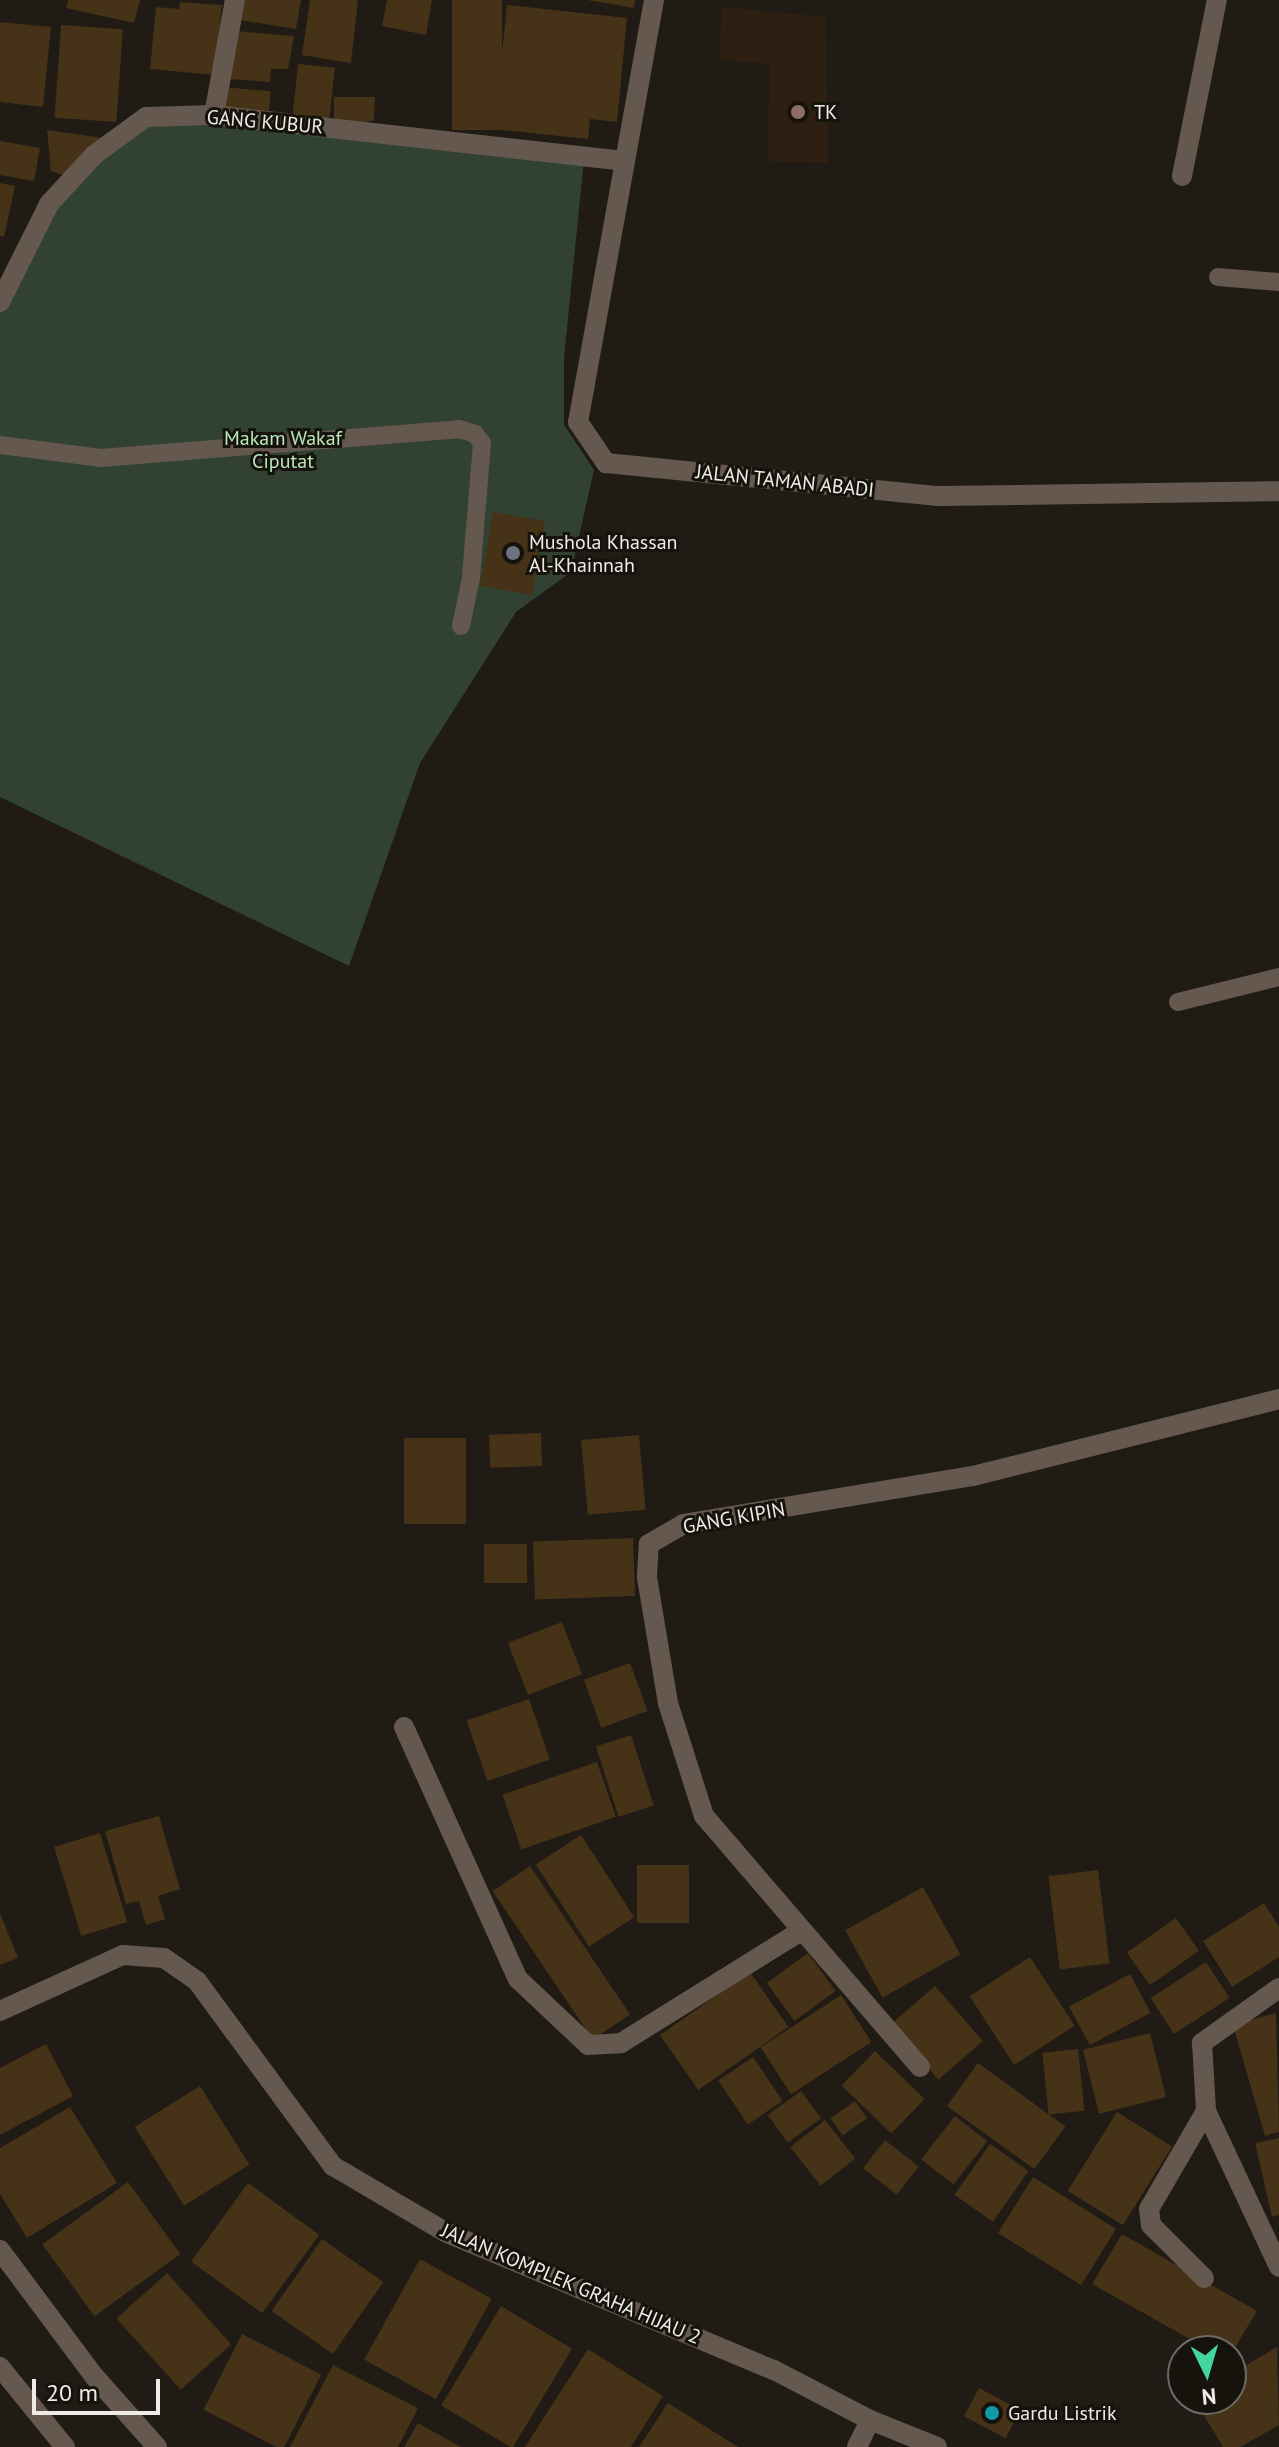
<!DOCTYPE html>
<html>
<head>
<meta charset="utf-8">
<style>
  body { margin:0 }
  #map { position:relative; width:1279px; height:2447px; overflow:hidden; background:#201b15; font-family:"PT Sans",sans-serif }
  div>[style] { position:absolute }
  .education>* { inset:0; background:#2d2013 }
  .green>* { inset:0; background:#314132 }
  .building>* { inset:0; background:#453217; transform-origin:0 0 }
  .lane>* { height:18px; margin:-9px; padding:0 9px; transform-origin:9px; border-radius:9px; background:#65584f }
  .street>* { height:20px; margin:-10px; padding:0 10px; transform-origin:10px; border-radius:10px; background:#65584f }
  .dots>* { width:22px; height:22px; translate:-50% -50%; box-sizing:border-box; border:4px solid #16120c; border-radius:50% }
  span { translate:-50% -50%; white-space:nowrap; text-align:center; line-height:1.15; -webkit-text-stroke:6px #16120c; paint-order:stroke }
  .poi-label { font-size:20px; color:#efece7 }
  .left { translate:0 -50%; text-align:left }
  .street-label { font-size:20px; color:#efece7 }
  .park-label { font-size:20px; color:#b9e9bb }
  .north { position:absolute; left:1167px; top:2335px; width:80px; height:80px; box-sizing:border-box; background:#16120c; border:2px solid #6d6964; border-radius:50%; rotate:175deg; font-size:22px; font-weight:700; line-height:32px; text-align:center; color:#efece7 }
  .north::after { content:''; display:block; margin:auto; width:28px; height:36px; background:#43d4a0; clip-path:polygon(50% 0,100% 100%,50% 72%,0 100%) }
  .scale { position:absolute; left:32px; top:2379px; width:128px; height:36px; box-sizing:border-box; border:4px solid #efece7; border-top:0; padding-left:10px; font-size:24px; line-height:28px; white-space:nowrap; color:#efece7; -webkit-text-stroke:6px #16120c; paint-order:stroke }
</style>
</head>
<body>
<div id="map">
  <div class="education">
    <i style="clip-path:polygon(721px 7px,826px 17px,828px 163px,768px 161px,769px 64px,720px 60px)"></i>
  </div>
  <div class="green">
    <i style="clip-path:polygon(177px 119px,584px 160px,564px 358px,564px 425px,594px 470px,571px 572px,516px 612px,420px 763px,349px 966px,0 797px,0 309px,50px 205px,95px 155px,148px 127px)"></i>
  </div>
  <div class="building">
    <i style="clip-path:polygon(68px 0,140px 0,134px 23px,66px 8px)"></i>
    <i style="clip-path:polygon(242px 0,301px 0,296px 29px,239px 20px)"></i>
    <i style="clip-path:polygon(310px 0,358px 0,351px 63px,302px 55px)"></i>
    <i style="clip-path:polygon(387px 0,432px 0,426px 35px,382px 26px)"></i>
    <i style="left:452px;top:0;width:50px;height:130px"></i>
    <i style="clip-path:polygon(587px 0,635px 0,634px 8px)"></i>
    <i style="clip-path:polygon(180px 2px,222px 5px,215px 75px,150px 69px,156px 7px,179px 9px)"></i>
    <i style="clip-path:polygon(507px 5px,627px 18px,617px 122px,590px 119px,588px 139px,494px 129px)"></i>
    <i style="clip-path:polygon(0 22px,51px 27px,43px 107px,0 102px)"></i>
    <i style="left:61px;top:25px;width:62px;height:93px;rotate:4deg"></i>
    <i style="clip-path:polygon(234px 31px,294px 36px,288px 69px,271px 69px,270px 82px,230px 79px)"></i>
    <i style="left:298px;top:64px;width:37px;height:56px;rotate:6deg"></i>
    <i style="left:223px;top:87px;width:48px;height:26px;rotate:5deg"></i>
    <i style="clip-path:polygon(334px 97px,375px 97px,374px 121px,367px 121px,367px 126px,334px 125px)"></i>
    <i style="clip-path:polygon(47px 130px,103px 138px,69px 177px,51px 171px)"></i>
    <i style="clip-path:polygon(0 141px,40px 148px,34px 181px,0 175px)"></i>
    <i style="clip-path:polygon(0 183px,15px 186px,4px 237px,0 236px)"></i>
    <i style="left:493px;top:512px;width:53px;height:75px;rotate:10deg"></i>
    <i style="left:541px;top:1433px;width:33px;height:52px;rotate:88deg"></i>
    <i style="left:639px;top:1435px;width:75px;height:58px;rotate:85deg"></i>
    <i style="left:466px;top:1438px;width:86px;height:62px;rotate:90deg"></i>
    <i style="left:633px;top:1538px;width:58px;height:100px;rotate:88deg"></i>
    <i style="left:527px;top:1544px;width:39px;height:43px;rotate:90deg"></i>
    <i style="left:562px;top:1622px;width:56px;height:58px;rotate:69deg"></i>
    <i style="left:630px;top:1663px;width:51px;height:49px;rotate:70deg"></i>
    <i style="left:529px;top:1699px;width:64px;height:66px;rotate:71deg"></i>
    <i style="left:631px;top:1735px;width:74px;height:37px;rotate:72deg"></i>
    <i style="left:597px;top:1762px;width:58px;height:100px;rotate:71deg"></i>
    <i style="clip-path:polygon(159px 1816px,180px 1889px,158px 1896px,165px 1919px,146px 1925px,139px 1901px,126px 1904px,105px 1831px)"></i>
    <i style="left:100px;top:1833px;width:93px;height:48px;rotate:73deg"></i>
    <i style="left:581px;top:1835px;width:98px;height:54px;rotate:57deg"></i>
    <i style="left:637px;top:1865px;width:52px;height:58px"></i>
    <i style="left:530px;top:1866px;width:179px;height:45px;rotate:56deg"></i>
    <i style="left:1098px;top:1870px;width:94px;height:50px;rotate:83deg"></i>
    <i style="left:923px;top:1887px;width:77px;height:89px;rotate:61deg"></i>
    <i style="clip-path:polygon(1264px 1903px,1279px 1927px,1279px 1957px,1232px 1987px,1203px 1941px)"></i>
    <i style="clip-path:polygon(0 1913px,18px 1958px,0 1965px)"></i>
    <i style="left:1176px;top:1918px;width:40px;height:60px;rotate:55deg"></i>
    <i style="left:808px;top:1953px;width:47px;height:51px;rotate:54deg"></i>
    <i style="left:1030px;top:1957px;width:82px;height:72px;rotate:57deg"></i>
    <i style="left:1206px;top:1962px;width:43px;height:66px;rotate:57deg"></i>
    <i style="left:750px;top:1972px;width:67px;height:110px;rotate:55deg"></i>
    <i style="left:1130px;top:1974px;width:44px;height:69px;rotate:62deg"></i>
    <i style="left:935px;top:1986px;width:73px;height:59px;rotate:49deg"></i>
    <i style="left:841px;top:1995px;width:56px;height:96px;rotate:57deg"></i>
    <i style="clip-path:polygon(1276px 2013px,1279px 2132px,1265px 2136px,1233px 2025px)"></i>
    <i style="left:1150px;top:2033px;width:66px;height:69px;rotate:76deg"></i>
    <i style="clip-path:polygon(46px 2044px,73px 2096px,0 2135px,0 2068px)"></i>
    <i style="left:1078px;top:2049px;width:62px;height:36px;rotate:84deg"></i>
    <i style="left:875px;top:2051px;width:69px;height:48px;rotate:44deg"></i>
    <i style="left:753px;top:2057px;width:53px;height:42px;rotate:56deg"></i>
    <i style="left:978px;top:2063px;width:108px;height:53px;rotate:36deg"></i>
    <i style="left:200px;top:2086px;width:93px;height:77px;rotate:58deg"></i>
    <i style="left:801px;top:2091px;width:34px;height:41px;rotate:54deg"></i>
    <i style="left:855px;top:2101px;width:21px;height:30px;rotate:55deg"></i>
    <i style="clip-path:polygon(70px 2107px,117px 2183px,27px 2238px,0 2194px,0 2148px)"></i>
    <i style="left:1117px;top:2112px;width:65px;height:93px;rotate:32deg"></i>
    <i style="left:955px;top:2116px;width:41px;height:55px;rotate:38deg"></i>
    <i style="left:825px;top:2120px;width:49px;height:44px;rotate:52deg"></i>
    <i style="clip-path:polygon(1279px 2138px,1279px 2215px,1272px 2217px,1255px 2143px)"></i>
    <i style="left:885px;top:2140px;width:43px;height:36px;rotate:38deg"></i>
    <i style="left:990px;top:2144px;width:47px;height:62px;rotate:35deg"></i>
    <i style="left:1033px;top:2177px;width:98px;height:66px;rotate:32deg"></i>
    <i style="left:128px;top:2182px;width:89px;height:106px;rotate:54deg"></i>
    <i style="left:248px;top:2183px;width:88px;height:97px;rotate:36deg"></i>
    <i style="clip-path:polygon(1122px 2234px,1257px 2311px,1233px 2351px,1211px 2351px,1092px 2284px)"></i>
    <i style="left:322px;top:2239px;width:75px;height:88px;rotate:35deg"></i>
    <i style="left:420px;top:2259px;width:82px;height:115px;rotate:29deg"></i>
    <i style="left:167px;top:2273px;width:96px;height:68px;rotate:48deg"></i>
    <i style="left:501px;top:2306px;width:83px;height:116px;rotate:31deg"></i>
    <i style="left:242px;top:2334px;width:89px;height:85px;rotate:27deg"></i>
    <i style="clip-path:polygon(1277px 2347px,1279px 2425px,1240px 2447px,1223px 2447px,1194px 2399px,1231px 2399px,1231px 2374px)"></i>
    <i style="clip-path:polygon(588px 2349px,663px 2396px,631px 2447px,525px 2447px)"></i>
    <i style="clip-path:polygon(333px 2365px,418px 2408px,398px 2447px,290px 2447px)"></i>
    <i style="left:979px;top:2388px;width:47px;height:32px;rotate:28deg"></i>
    <i style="clip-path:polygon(668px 2403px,738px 2447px,639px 2447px)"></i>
    <i style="clip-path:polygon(418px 2423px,461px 2447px,404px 2447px)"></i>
  </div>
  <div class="lane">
    <i style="left:1218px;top:277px;width:61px;rotate:4.7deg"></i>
    <i style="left:0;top:445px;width:102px;rotate:7.3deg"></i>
    <i style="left:101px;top:458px;width:359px;rotate:-4.6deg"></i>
    <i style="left:459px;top:429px;width:17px;rotate:17deg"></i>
    <i style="left:475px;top:434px;width:11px;rotate:52deg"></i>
    <i style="left:482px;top:443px;width:135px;rotate:94.7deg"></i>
    <i style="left:471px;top:578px;width:49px;rotate:101.8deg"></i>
    <i style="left:1178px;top:1002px;width:104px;rotate:-13.9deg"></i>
  </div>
  <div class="street">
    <i style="left:654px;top:0;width:429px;rotate:100.2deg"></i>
    <i style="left:578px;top:422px;width:50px;rotate:55.7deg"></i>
    <i style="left:606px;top:463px;width:334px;rotate:5.7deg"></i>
    <i style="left:938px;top:496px;width:341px;rotate:-0.8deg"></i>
    <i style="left:214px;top:115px;width:117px;rotate:-79.7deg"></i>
    <i style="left:1182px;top:176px;width:179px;rotate:-78.8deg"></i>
    <i style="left:0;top:302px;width:110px;rotate:-63.4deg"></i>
    <i style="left:49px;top:204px;width:67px;rotate:-47.4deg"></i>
    <i style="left:94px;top:155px;width:64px;rotate:-36.2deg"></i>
    <i style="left:146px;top:117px;width:68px;rotate:-1.7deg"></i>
    <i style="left:214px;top:115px;width:412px;rotate:6.4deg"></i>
    <i style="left:404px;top:1727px;width:277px;rotate:65.7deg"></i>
    <i style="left:518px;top:1979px;width:96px;rotate:43.3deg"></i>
    <i style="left:588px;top:2045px;width:33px;rotate:-3deg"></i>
    <i style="left:621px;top:2043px;width:212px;rotate:-31.9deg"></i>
    <i style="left:1279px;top:1988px;width:95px;rotate:144.5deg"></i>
    <i style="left:1202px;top:2043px;width:68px;rotate:86.6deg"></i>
    <i style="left:1206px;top:2111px;width:172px;rotate:64.9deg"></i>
    <i style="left:0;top:2011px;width:135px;rotate:-24.5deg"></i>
    <i style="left:123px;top:1955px;width:41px;rotate:4.2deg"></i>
    <i style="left:164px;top:1958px;width:40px;rotate:34.9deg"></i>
    <i style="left:197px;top:1981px;width:230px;rotate:53.7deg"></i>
    <i style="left:333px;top:2166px;width:130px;rotate:30.5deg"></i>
    <i style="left:445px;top:2232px;width:357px;rotate:22.8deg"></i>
    <i style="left:774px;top:2370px;width:108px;rotate:27.5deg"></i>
    <i style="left:870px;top:2420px;width:72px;rotate:21.9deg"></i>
    <i style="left:920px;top:2067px;width:331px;rotate:-130.7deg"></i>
    <i style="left:704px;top:1816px;width:119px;rotate:-107.7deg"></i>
    <i style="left:668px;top:1703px;width:128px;rotate:-99.5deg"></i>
    <i style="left:647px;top:1577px;width:33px;rotate:-87deg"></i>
    <i style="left:649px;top:1544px;width:39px;rotate:-30deg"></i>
    <i style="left:683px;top:1524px;width:294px;rotate:-9.4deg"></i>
    <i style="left:973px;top:1476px;width:316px;rotate:-14.1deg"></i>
    <i style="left:0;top:2250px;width:157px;rotate:53.3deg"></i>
    <i style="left:94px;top:2376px;width:95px;rotate:48.4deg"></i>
    <i style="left:1204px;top:2278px;width:75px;rotate:-135deg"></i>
    <i style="left:1151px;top:2225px;width:16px;rotate:-97deg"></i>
    <i style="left:1149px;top:2209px;width:113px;rotate:-59.8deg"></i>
    <i style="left:0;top:2367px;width:103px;rotate:50.9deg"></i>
    <i style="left:857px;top:2447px;width:30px;rotate:-64deg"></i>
  </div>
  <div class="dots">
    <i style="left:798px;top:112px;background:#8d6e63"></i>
    <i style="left:513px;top:553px;background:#6b7280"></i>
    <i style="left:992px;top:2413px;background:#0f9aa8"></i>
  </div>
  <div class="poi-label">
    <span class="left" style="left:814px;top:112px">TK</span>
    <span class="left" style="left:529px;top:554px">Mushola Khassan<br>Al-Khainnah</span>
    <span class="left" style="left:1008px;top:2413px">Gardu Listrik</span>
  </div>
  <div class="street-label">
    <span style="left:265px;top:122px;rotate:5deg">GANG KUBUR</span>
    <span style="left:785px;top:481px;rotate:6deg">JALAN TAMAN ABADI</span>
    <span style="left:734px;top:1518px;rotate:-10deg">GANG KIPIN</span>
    <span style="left:571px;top:2284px;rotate:23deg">JALAN KOMPLEK GRAHA HIJAU 2</span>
  </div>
  <div class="park-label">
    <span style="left:283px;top:450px">Makam Wakaf<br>Ciputat</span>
  </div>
  <div class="north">N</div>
  <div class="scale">20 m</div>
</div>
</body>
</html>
